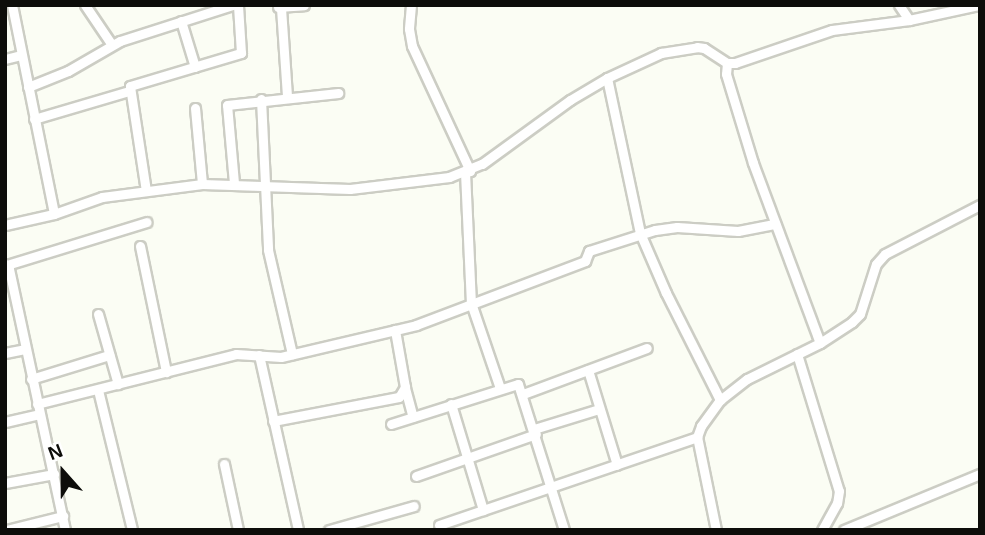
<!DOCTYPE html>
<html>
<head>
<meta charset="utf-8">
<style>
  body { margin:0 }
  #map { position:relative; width:985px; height:535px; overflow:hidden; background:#fbfdf4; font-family:Arial,sans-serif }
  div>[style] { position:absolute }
  .roads { filter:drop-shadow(2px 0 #cccdc4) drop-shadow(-2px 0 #cccdc4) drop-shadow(0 2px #cccdc4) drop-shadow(0 -2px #cccdc4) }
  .minor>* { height:9px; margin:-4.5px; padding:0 4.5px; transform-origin:4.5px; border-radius:4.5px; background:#fff }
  span { translate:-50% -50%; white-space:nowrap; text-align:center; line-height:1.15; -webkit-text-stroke:5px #fff; paint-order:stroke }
  .frame { position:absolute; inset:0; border:7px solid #0d0d0a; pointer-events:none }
  .north { position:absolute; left:28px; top:437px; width:70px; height:70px; -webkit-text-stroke:5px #fff; paint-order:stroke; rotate:339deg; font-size:19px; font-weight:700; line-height:28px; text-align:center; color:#0d0d0a }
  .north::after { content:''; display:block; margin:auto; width:24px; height:32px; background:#0d0d0a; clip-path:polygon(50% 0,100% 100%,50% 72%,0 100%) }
</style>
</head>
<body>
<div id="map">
  <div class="roads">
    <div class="minor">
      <i style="left:12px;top:5px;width:213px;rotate:78.6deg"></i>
      <i style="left:85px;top:5px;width:48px;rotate:56deg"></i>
      <i style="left:411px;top:5px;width:24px;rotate:95deg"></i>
      <i style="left:409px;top:29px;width:17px;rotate:80deg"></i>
      <i style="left:412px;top:46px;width:138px;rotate:65.1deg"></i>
      <i style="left:899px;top:5px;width:18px;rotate:56deg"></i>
      <i style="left:278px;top:7px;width:26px;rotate:-4deg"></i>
      <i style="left:281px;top:8px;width:89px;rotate:86.1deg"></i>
      <i style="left:181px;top:21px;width:48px;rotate:73.1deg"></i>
      <i style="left:5px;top:59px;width:16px;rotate:-14deg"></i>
      <i style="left:727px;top:63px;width:11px;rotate:95deg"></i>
      <i style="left:726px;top:74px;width:93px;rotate:73.1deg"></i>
      <i style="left:753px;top:163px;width:192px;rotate:69.6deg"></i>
      <i style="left:607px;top:78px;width:158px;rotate:78deg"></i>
      <i style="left:640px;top:233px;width:65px;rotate:66.6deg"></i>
      <i style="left:666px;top:293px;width:120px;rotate:63.2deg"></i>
      <i style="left:28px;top:87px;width:43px;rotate:-21.8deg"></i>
      <i style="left:68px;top:71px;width:60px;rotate:-30deg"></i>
      <i style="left:120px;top:41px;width:119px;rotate:-17.7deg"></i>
      <i style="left:261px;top:99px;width:151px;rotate:87.3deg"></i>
      <i style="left:268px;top:250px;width:107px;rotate:77deg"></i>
      <i style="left:195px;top:108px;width:76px;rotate:84.7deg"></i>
      <i style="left:34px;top:119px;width:99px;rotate:-16.4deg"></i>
      <i style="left:465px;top:172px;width:131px;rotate:87.4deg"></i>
      <i style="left:471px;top:303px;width:90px;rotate:71.2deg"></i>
      <i style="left:234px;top:183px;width:78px;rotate:-95.1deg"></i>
      <i style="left:227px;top:105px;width:112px;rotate:-6.2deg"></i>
      <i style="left:146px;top:191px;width:106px;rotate:-98.7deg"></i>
      <i style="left:130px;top:86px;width:116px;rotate:-16.6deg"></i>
      <i style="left:241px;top:53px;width:48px;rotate:-93.6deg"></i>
      <i style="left:5px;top:225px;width:50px;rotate:-12.7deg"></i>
      <i style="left:54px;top:214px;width:51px;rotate:-19.5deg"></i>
      <i style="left:102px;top:197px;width:101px;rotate:-7.4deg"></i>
      <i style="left:202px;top:184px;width:148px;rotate:1.9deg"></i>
      <i style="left:350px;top:189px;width:100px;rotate:-6.9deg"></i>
      <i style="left:449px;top:177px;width:35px;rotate:-22deg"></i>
      <i style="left:482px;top:164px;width:109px;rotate:-36deg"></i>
      <i style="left:570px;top:100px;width:43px;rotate:-30.7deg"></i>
      <i style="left:607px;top:78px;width:60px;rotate:-24.8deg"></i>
      <i style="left:661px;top:53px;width:36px;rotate:-9deg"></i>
      <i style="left:697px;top:47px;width:7px;rotate:8deg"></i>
      <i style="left:704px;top:48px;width:27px;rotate:33deg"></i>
      <i style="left:727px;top:63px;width:8px"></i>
      <i style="left:735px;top:63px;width:102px;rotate:-18.8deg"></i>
      <i style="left:832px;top:30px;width:78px;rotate:-7.4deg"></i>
      <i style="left:909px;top:20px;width:72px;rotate:-12.1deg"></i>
      <i style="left:140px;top:246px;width:129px;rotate:78.3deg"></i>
      <i style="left:5px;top:264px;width:6px;rotate:51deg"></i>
      <i style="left:9px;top:269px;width:267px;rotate:77.9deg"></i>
      <i style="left:7px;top:265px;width:146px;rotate:-17.1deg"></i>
      <i style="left:98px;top:314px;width:73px;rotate:74.1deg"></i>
      <i style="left:5px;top:353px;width:20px;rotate:-11deg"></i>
      <i style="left:797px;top:354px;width:143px;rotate:73deg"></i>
      <i style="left:839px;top:491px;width:12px;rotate:99deg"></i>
      <i style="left:837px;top:503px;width:31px;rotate:119deg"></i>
      <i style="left:259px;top:355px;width:179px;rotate:77.4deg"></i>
      <i style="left:588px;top:370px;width:99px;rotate:73deg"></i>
      <i style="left:31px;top:379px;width:82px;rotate:-17.1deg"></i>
      <i style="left:405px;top:388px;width:30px;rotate:75deg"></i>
      <i style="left:98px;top:390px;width:144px;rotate:76.3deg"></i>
      <i style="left:523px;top:394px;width:132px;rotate:-20.4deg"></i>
      <i style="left:37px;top:404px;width:205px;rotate:-14.1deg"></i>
      <i style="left:236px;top:354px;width:45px;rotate:3.8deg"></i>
      <i style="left:281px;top:357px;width:139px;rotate:-13.3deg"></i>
      <i style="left:416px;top:325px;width:181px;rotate:-20.7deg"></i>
      <i style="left:585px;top:261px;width:11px;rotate:-68deg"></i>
      <i style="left:589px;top:251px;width:69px;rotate:-17.7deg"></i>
      <i style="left:655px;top:230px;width:22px;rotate:-8deg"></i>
      <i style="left:677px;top:227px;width:61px;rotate:3.8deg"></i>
      <i style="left:738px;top:231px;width:38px;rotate:-11deg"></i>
      <i style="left:451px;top:404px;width:111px;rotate:73.2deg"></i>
      <i style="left:273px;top:421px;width:128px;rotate:-10.8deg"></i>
      <i style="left:399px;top:397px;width:12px;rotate:-59deg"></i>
      <i style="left:405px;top:387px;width:58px;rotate:-100deg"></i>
      <i style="left:5px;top:422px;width:35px;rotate:-13deg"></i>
      <i style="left:391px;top:424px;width:133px;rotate:-17.5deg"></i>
      <i style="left:518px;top:384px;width:153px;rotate:72.5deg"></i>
      <i style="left:534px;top:429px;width:68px;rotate:-17.1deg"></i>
      <i style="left:224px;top:464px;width:67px;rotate:78deg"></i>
      <i style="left:416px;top:476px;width:127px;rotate:-19.3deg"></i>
      <i style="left:5px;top:483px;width:50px;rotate:-10.4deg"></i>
      <i style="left:439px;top:525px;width:273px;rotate:-18.8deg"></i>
      <i style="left:6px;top:530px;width:59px;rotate:-13.8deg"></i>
      <i style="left:329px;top:530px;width:88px;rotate:-15.8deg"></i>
      <i style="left:716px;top:530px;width:95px;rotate:-101.5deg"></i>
      <i style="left:697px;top:437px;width:12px;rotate:-70deg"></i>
      <i style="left:701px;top:426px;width:32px;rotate:-54deg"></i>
      <i style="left:720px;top:400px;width:34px;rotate:-38deg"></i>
      <i style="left:747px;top:379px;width:81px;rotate:-26.3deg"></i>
      <i style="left:820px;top:343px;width:38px;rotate:-33deg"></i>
      <i style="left:852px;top:322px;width:11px;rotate:-45deg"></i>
      <i style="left:860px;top:314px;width:52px;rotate:-72.3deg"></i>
      <i style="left:876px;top:264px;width:13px;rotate:-48deg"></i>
      <i style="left:885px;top:254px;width:107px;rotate:-27.3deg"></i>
      <i style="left:844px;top:530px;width:147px;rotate:-22.4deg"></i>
    </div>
  </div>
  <div class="frame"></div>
  <div class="north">N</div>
</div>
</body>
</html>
